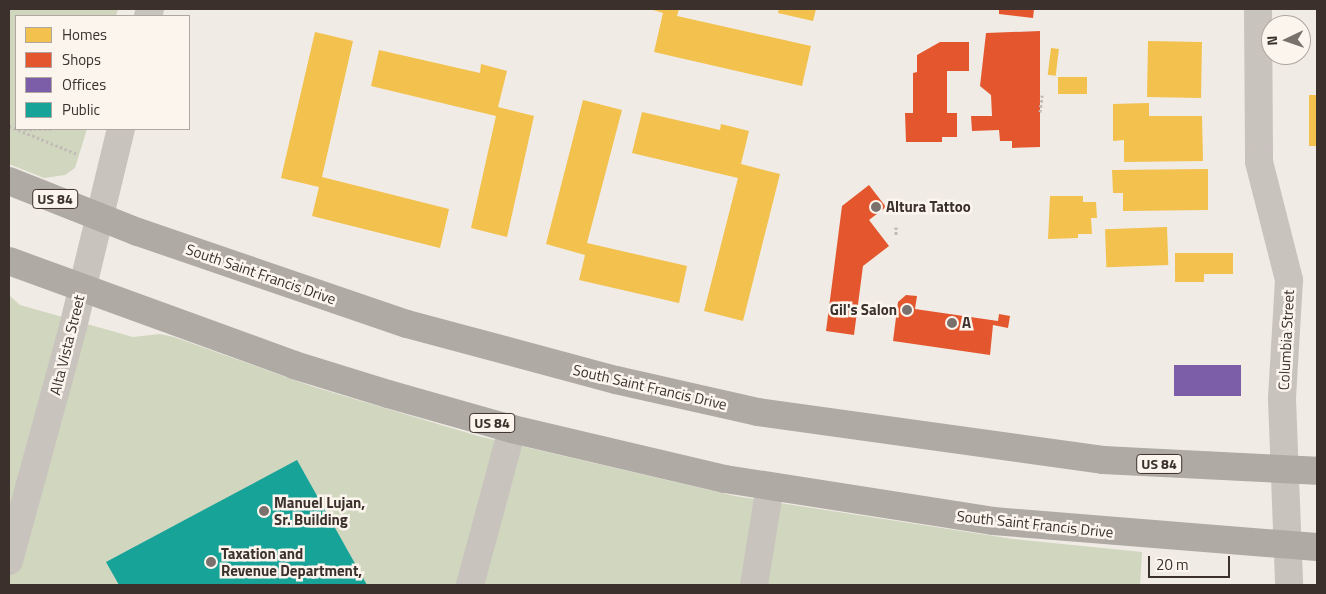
<!DOCTYPE html>
<html>
<head>
<meta charset="utf-8">
<style>
  body { margin:0 }
  #map { position:relative; width:1326px; height:594px; overflow:hidden; background:#f0ebe5; font-family:"Titillium Web",sans-serif }
  div>[style] { position:absolute }
  .green>* { inset:0; background:#d1d6bf }
  .homes>* { inset:0; background:#f2c14e; transform-origin:0 0 }
  .shops>* { inset:0; background:#e4572e }
  .offices>* { inset:0; background:#7b5ea7; transform-origin:0 0 }
  .public>* { inset:0; background:#17a398 }
  .path>* { height:3px; margin-top:-1.5px; transform-origin:0; background:repeating-linear-gradient(90deg,#c2bbb6 0 2.5px,transparent 0 5px) }
  .minor>* { height:28px; margin:-14px; padding:0 14px; transform-origin:14px; border-radius:14px; background:#c9c3be }
  .highway>* { height:28px; margin:-14px; padding:0 14px; transform-origin:14px; border-radius:14px; background:#afaaa4 }
  .dots>* { width:14px; height:14px; translate:-50% -50%; box-sizing:border-box; border:2px solid #fbf5ee; border-radius:50% }
  span { translate:-50% -50%; white-space:nowrap; text-align:center; line-height:1.15; -webkit-text-stroke:5px #fbf5ee; paint-order:stroke }
  .shield-label span { padding:1px 4px; background:#fbf5ee; border:1px solid; border-radius:4px; -webkit-text-stroke-width:0 }
  .shield-label { font-size:14px; color:#3b302b; font-weight:700 }
  .poi-label { font-size:15px; color:#3b302b; font-weight:700 }
  .left { translate:0 -50%; text-align:left }
  .right { translate:-100% -50%; text-align:right }
  .street-label { font-size:15px; color:#3b302b }
  .frame { position:absolute; inset:0; border:10px solid #3b302b; pointer-events:none }
  .legend { position:absolute; left:15px; top:15px; width:175px; height:115px; box-sizing:border-box; background:#fbf5ee; border:1px solid #aea6a0; margin:0; padding:6px 9px; list-style:none; font-size:15px; color:#3b302b }
  .legend li { display:flex; align-items:center; gap:10px; height:25px }
  .legend b { width:25px; border:1px solid #aea6a0 }
  .north { position:absolute; left:1261px; top:15px; width:50px; height:50px; box-sizing:border-box; background:#fbf5ee; border:1px solid #aea6a0; border-radius:50%; rotate:267deg; font-size:14px; font-weight:700; line-height:20px; text-align:center; color:#3b302b }
  .north::after { content:''; display:block; margin:auto; width:18px; height:22px; background:#7a716c; clip-path:polygon(50% 0,100% 100%,50% 72%,0 100%) }
  .scale { position:absolute; left:1148px; top:556px; width:82px; height:22px; box-sizing:border-box; border:2px solid #3b302b; border-top:0; padding-left:6px; font-size:15px; line-height:18px; white-space:nowrap; color:#3b302b; -webkit-text-stroke:4px #fbf5ee; paint-order:stroke }
</style>
</head>
<body>
<div id="map">
  <div class="green">
    <i style="clip-path:polygon(9px 9px,118px 9px,116px 16px,16px 16px,16px 129px,87px 129px,75px 168px,65px 175px,44px 178px,9px 164px)"></i>
    <i style="clip-path:polygon(9px 295px,20px 305px,133px 337px,160px 334px,174px 337px,311px 386px,478px 436px,735px 496px,1013px 539px,1142px 552px,1140px 585px,9px 585px)"></i>
  </div>
  <div class="homes">
    <i style="clip-path:polygon(650px 9px,679px 9px,677px 16px,811px 46px,802px 86px,654px 52px,663px 13px)"></i>
    <i style="clip-path:polygon(779px 9px,816px 9px,813px 21px,778px 13px)"></i>
    <i style="clip-path:polygon(315px 32px,353px 41px,322px 177px,449px 209px,440px 248px,312px 216px,319px 187px,281px 178px)"></i>
    <i style="left:1148px;top:41px;width:54px;height:56px;rotate:1deg"></i>
    <i style="left:1051px;top:48px;width:8px;height:27px;rotate:7deg"></i>
    <i style="clip-path:polygon(379px 50px,480px 73px,481px 64px,507px 71px,498px 107px,534px 116px,507px 237px,471px 228px,496px 116px,371px 86px)"></i>
    <i style="left:1087px;top:77px;width:17px;height:29px;rotate:90deg"></i>
    <i style="left:1309px;top:95px;width:8px;height:51px"></i>
    <i style="clip-path:polygon(583px 100px,622px 110px,587px 243px,687px 266px,679px 303px,579px 280px,585px 255px,546px 244px)"></i>
    <i style="clip-path:polygon(1149px 103px,1149px 116px,1202px 116px,1203px 161px,1124px 162px,1124px 140px,1113px 141px,1113px 104px)"></i>
    <i style="clip-path:polygon(642px 112px,720px 130px,721px 124px,749px 131px,741px 164px,780px 174px,743px 321px,704px 311px,738px 178px,632px 153px)"></i>
    <i style="clip-path:polygon(1208px 169px,1208px 210px,1123px 211px,1123px 193px,1113px 193px,1112px 170px)"></i>
    <i style="clip-path:polygon(1050px 196px,1083px 196px,1083px 202px,1096px 202px,1097px 218px,1091px 218px,1092px 234px,1078px 234px,1078px 238px,1048px 239px)"></i>
    <i style="left:1167px;top:227px;width:38px;height:62px;rotate:88deg"></i>
    <i style="clip-path:polygon(1175px 253px,1233px 253px,1233px 274px,1204px 274px,1204px 282px,1175px 282px)"></i>
  </div>
  <div class="shops">
    <i style="clip-path:polygon(999px 9px,1034px 9px,1033px 18px,999px 14px)"></i>
    <i style="clip-path:polygon(1040px 31px,1040px 147px,1012px 148px,1012px 141px,1000px 141px,999px 130px,972px 131px,971px 116px,992px 116px,991px 95px,980px 86px,986px 33px)"></i>
    <i style="clip-path:polygon(940px 42px,969px 42px,969px 71px,947px 71px,947px 113px,957px 113px,957px 137px,942px 137px,942px 142px,906px 142px,905px 113px,913px 113px,913px 73px,917px 72px,917px 55px)"></i>
    <i style="clip-path:polygon(869px 185px,886px 207px,869px 220px,889px 246px,863px 266px,854px 335px,826px 331px,842px 206px)"></i>
    <i style="clip-path:polygon(906px 295px,917px 296px,915px 309px,998px 321px,999px 314px,1010px 316px,1008px 328px,993px 325px,990px 355px,893px 341px,898px 302px)"></i>
  </div>
  <div class="offices">
    <i style="left:1241px;top:365px;width:31px;height:67px;rotate:90deg"></i>
  </div>
  <div class="public">
    <i style="clip-path:polygon(297px 460px,367px 585px,119px 585px,106px 562px)"></i>
  </div>
  <div class="path">
    <i style="left:1040px;top:112px;width:17px;rotate:-83deg"></i>
    <i style="left:9px;top:126px;width:74px;rotate:22.4deg"></i>
    <i style="left:24px;top:129px;width:29px"></i>
    <i style="left:896px;top:227px;width:8px;rotate:90deg"></i>
  </div>
  <div class="minor">
    <i style="left:1258px;top:9px;width:153px;rotate:89.6deg"></i>
    <i style="left:1259px;top:162px;width:122px;rotate:75.7deg"></i>
    <i style="left:1289px;top:280px;width:119px;rotate:93.4deg"></i>
    <i style="left:1282px;top:399px;width:186px;rotate:87.8deg"></i>
    <i style="left:148px;top:16px;width:7px;rotate:-74deg"></i>
    <i style="left:9px;top:561px;width:243px;rotate:-74.7deg"></i>
    <i style="left:73px;top:327px;width:204px;rotate:-76.4deg"></i>
    <i style="left:470px;top:585px;width:162px;rotate:-74.9deg"></i>
    <i style="left:754px;top:585px;width:100px;rotate:-80.8deg"></i>
  </div>
  <div class="highway">
    <i style="left:9px;top:181px;width:139px;rotate:21.6deg"></i>
    <i style="left:138px;top:232px;width:284px;rotate:18.9deg"></i>
    <i style="left:407px;top:324px;width:216px;rotate:15deg"></i>
    <i style="left:616px;top:380px;width:146px;rotate:12.7deg"></i>
    <i style="left:758px;top:412px;width:348px;rotate:7.9deg"></i>
    <i style="left:1103px;top:460px;width:214px;rotate:2.9deg"></i>
    <i style="left:9px;top:261px;width:303px;rotate:20deg"></i>
    <i style="left:294px;top:365px;width:98px;rotate:17.1deg"></i>
    <i style="left:388px;top:394px;width:129px;rotate:15.8deg"></i>
    <i style="left:512px;top:429px;width:219px;rotate:13.2deg"></i>
    <i style="left:725px;top:479px;width:271px;rotate:8.9deg"></i>
    <i style="left:993px;top:521px;width:325px;rotate:4.6deg"></i>
  </div>
  <div class="dots">
    <i style="left:876px;top:207px;background:#7a716c"></i>
    <i style="left:907px;top:310px;background:#7a716c"></i>
    <i style="left:952px;top:323px;background:#7a716c"></i>
    <i style="left:264px;top:511px;background:#7a716c"></i>
    <i style="left:211px;top:562px;background:#7a716c"></i>
  </div>
  <div class="shield-label">
    <span style="left:55px;top:199px">US 84</span>
    <span style="left:492px;top:423px">US 84</span>
    <span style="left:1159px;top:464px">US 84</span>
  </div>
  <div class="poi-label">
    <span class="left" style="left:886px;top:207px">Altura Tattoo</span>
    <span class="right" style="left:897px;top:310px">Gil's Salon</span>
    <span class="left" style="left:962px;top:323px">A</span>
    <span class="left" style="left:274px;top:511px">Manuel Lujan,<br>Sr. Building</span>
    <span class="left" style="left:221px;top:562px">Taxation and<br>Revenue Department,</span>
  </div>
  <div class="street-label">
    <span style="left:261px;top:274px;rotate:19deg">South Saint Francis Drive</span>
    <span style="left:1286px;top:340px;rotate:-87deg">Columbia Street</span>
    <span style="left:67px;top:345px;rotate:-76deg">Alta Vista Street</span>
    <span style="left:650px;top:387px;rotate:13deg">South Saint Francis Drive</span>
    <span style="left:1035px;top:524px;rotate:6deg">South Saint Francis Drive</span>
  </div>
  <div class="frame"></div>
  <ul class="legend">
  <li><b style="height:14px;background:#f2c14e"></b>Homes</li>
  <li><b style="height:14px;background:#e4572e"></b>Shops</li>
  <li><b style="height:14px;background:#7b5ea7"></b>Offices</li>
  <li><b style="height:14px;background:#17a398"></b>Public</li>
  </ul>
  <div class="north">N</div>
  <div class="scale">20 m</div>
</div>
</body>
</html>
